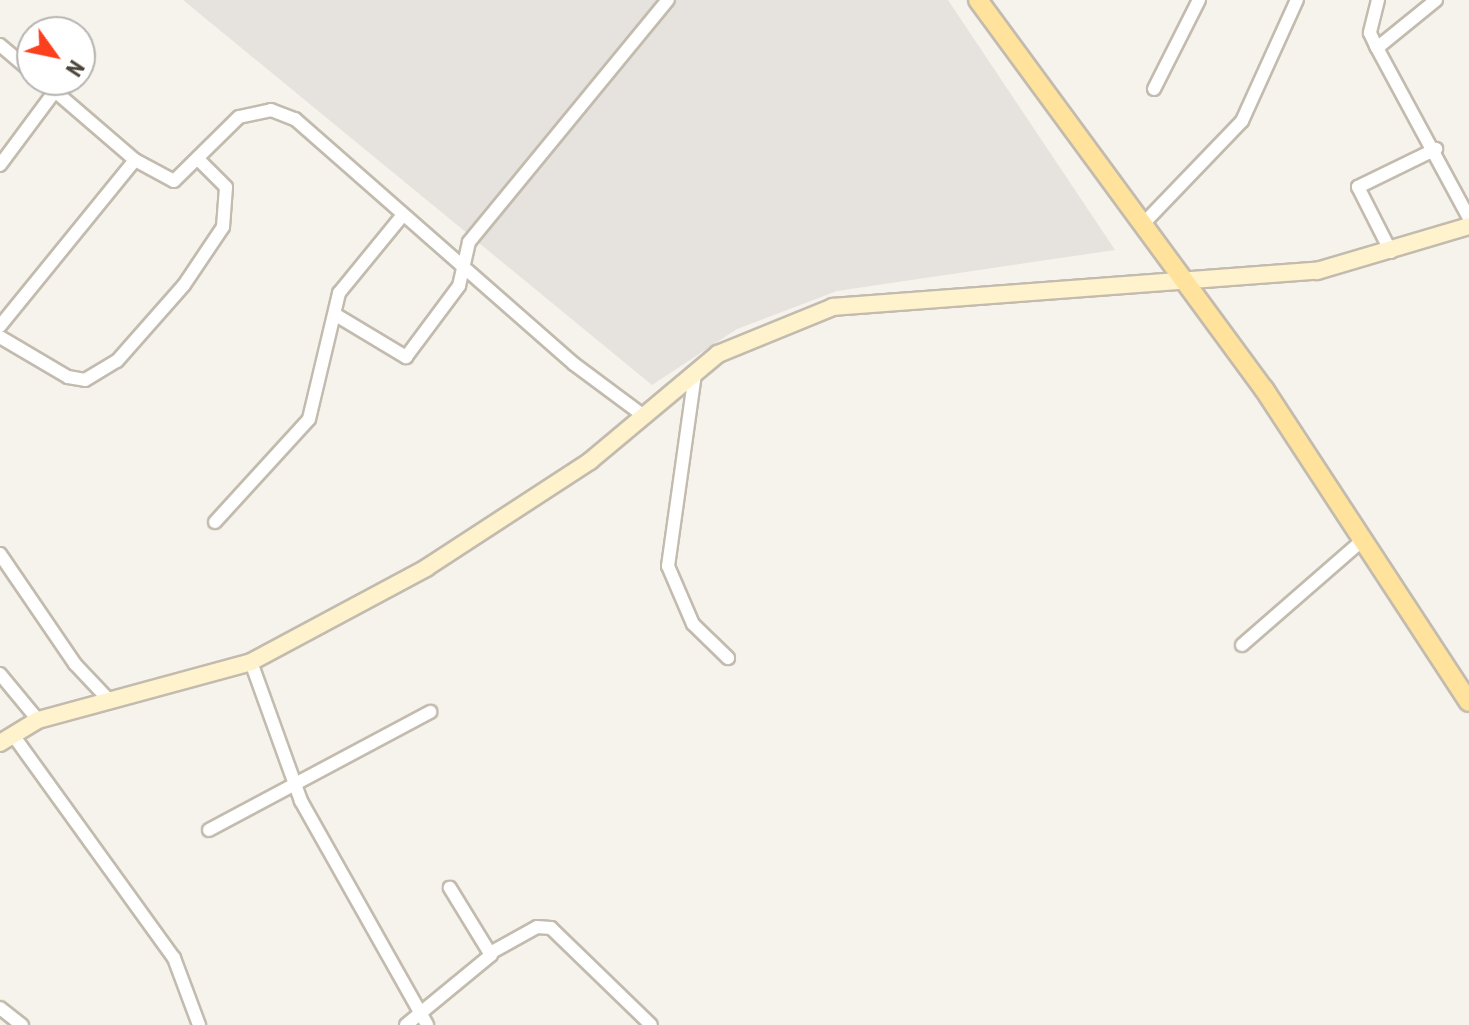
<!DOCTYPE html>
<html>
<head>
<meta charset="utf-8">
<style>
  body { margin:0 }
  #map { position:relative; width:1469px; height:1025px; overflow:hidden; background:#f6f3ec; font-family:"Roboto Condensed",sans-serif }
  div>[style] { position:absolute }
  .industrial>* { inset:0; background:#e6e2dd }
  .roads { filter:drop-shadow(2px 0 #c2bbae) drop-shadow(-2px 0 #c2bbae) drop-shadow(0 2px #c2bbae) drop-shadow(0 -2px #c2bbae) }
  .street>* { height:12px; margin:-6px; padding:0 6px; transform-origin:6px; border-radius:6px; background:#fff }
  .secondary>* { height:16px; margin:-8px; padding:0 8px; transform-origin:8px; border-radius:8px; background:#fff3cd }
  .primary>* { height:18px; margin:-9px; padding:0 9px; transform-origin:9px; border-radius:9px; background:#ffe39c }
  span { translate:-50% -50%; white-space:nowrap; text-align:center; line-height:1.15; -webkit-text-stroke:6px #fff; paint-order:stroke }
  .north { position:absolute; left:16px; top:16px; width:80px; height:80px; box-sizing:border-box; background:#fff; border:2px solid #b7b4b0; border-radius:50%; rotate:123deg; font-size:22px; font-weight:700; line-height:32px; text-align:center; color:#4b4439 }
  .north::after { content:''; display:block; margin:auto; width:28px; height:36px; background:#fc3f1d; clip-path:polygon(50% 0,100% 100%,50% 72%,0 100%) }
</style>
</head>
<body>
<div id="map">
  <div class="industrial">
    <i style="clip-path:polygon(183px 0,948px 0,1115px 250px,837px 291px,737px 329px,652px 385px)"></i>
  </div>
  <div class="roads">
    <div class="street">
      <i style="left:1378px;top:0;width:34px;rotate:104deg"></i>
      <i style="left:1370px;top:33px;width:14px;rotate:65deg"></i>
      <i style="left:1376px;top:46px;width:196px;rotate:61.6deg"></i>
      <i style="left:0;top:45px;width:42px;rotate:40.2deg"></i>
      <i style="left:1377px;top:48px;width:76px;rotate:-39.1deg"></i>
      <i style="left:42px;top:80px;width:123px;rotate:40.7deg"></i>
      <i style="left:135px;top:160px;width:44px;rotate:28.3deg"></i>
      <i style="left:174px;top:181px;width:91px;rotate:-44.6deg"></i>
      <i style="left:239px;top:117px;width:33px;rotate:-12deg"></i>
      <i style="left:271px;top:110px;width:26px;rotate:21deg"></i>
      <i style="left:295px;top:119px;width:371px;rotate:41.3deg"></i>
      <i style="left:574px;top:364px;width:87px;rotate:36.6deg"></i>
      <i style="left:1154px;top:89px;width:100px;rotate:-63.2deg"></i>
      <i style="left:0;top:165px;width:92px;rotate:-53.4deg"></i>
      <i style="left:1143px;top:224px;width:143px;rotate:-46.1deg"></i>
      <i style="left:1242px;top:121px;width:133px;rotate:-65.6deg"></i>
      <i style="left:1391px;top:252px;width:73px;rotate:-116.9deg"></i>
      <i style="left:1358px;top:187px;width:87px;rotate:-26deg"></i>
      <i style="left:336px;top:315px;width:82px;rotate:31deg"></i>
      <i style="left:406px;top:357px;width:89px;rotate:-53.3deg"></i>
      <i style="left:459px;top:286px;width:45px;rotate:-77.2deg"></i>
      <i style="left:469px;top:242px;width:313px;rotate:-50.6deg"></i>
      <i style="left:0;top:326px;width:214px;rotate:-50.9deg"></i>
      <i style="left:0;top:337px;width:79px;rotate:30.5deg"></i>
      <i style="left:68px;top:377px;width:17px;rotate:10deg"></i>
      <i style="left:85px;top:380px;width:37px;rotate:-31deg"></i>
      <i style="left:117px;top:361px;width:101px;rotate:-48.6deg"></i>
      <i style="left:184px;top:285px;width:70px;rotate:-56.1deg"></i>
      <i style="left:223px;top:227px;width:40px;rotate:-85.7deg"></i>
      <i style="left:226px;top:187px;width:40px;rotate:-135deg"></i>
      <i style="left:695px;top:374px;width:194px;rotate:98deg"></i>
      <i style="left:668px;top:566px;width:63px;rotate:66.7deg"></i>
      <i style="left:693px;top:624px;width:49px;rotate:44.2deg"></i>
      <i style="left:215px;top:522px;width:139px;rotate:-47.6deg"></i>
      <i style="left:309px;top:419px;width:130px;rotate:-76.6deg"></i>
      <i style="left:339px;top:293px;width:99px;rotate:-50.7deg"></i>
      <i style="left:0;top:554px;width:133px;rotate:55.7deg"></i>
      <i style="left:75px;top:664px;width:48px;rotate:46.7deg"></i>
      <i style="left:1242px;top:645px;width:160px;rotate:-41deg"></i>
      <i style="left:251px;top:662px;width:148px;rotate:70.2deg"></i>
      <i style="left:301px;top:801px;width:257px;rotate:60.6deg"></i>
      <i style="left:0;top:674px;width:60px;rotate:50.4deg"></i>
      <i style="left:13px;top:735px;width:275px;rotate:54.2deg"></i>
      <i style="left:174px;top:958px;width:72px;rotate:69.5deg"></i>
      <i style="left:209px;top:830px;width:251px;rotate:-28.1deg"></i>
      <i style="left:492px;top:952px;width:51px;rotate:-29.1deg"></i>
      <i style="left:537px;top:927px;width:14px;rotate:4deg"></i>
      <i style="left:551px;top:928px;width:139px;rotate:44.1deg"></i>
      <i style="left:0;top:1008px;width:28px;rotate:38deg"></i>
      <i style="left:406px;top:1025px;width:110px;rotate:-39.5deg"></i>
      <i style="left:491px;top:955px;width:79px;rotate:-121.5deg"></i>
    </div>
    <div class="secondary">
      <i style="left:0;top:743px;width:44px;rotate:-31.2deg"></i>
      <i style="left:38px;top:720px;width:221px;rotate:-15.2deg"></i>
      <i style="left:251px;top:662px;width:199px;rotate:-28.2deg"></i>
      <i style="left:426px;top:568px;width:196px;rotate:-33.1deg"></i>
      <i style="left:590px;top:461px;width:167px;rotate:-39.9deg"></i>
      <i style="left:718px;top:354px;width:124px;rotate:-22.2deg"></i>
      <i style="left:833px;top:307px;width:485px;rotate:-4.3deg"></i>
      <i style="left:1317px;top:271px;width:159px;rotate:-16.5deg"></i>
    </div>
    <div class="primary">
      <i style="left:978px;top:0;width:483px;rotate:53.7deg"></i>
      <i style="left:1264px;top:389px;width:374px;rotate:56.8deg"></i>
    </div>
  </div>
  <div class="north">N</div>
</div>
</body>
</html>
